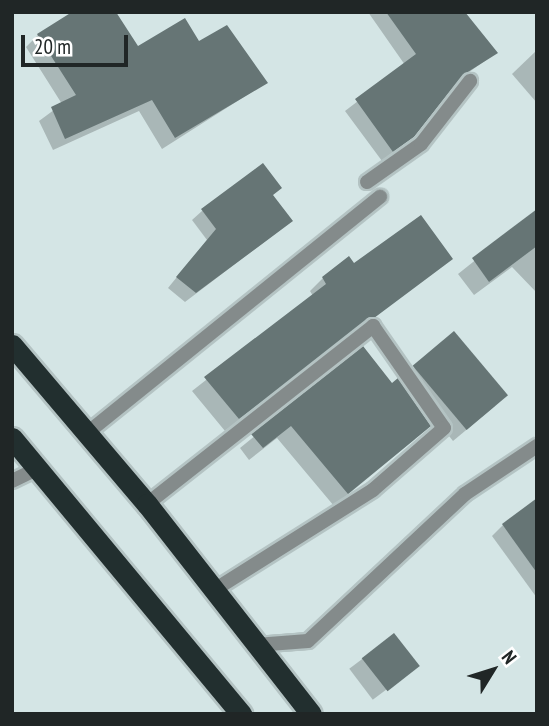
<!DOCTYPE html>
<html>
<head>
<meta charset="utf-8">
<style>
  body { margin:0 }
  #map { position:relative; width:549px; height:726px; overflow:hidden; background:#d4e5e5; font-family:"PT Sans Narrow",sans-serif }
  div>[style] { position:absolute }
  .shadow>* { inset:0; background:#0003; transform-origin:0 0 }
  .building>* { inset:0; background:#667575; transform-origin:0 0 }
  .roads { filter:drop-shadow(2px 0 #b4c3c3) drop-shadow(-2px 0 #b4c3c3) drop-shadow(0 2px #b4c3c3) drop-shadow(0 -2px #b4c3c3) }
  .lane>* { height:14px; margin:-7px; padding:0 7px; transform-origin:7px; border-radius:7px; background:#848b8b }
  .street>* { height:14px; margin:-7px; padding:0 7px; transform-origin:7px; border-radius:7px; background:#848b8b }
  .highway>* { height:21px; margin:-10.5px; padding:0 10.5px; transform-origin:10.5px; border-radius:10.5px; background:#222f2f }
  span { translate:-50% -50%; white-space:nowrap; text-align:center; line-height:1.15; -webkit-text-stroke:6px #fff; paint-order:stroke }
  .frame { position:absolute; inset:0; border:14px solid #202626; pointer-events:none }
  .north { position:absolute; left:458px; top:635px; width:70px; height:70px; -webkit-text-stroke:5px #fff; paint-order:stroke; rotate:52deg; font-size:19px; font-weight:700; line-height:28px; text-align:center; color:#202626 }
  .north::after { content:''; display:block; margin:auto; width:24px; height:32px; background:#202626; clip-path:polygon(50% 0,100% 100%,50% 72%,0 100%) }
  .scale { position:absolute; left:21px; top:35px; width:107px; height:32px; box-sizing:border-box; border:4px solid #202626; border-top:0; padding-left:9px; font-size:21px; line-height:24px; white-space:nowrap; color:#202626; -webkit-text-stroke:5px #fff; paint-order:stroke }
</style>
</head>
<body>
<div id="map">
  <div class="shadow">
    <i style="clip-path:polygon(368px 12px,437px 12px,496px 53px,455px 82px,413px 136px,382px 161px,345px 111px,405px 65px)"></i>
    <i style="clip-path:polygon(38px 35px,137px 48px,198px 43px,266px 83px,162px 149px,139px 111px,53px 150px,39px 121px,62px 104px,26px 47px)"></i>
    <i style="clip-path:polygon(537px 50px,537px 103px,512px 74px)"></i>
    <i style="clip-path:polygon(272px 196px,280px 230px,185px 302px,168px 288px,207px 240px,192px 220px,202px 211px)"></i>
    <i style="clip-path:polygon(537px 211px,537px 293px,512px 267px,474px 295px,458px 274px)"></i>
    <i style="clip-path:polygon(450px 259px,225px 431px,192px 391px,313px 296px,310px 291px,323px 278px,354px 266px)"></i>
    <i style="clip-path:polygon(454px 334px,495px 406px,453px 441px,403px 378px)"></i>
    <i style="clip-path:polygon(363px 349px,415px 439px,334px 506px,277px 438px,249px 460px,240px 448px)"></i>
    <i style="clip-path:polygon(537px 516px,537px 598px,492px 536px,503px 525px)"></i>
    <i style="left:394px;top:635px;width:39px;height:56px;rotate:53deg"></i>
  </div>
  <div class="building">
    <i style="clip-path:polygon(72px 12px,116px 12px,138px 46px,185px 18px,199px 41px,227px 25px,268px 83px,175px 138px,152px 100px,65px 139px,51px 107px,76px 95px,37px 34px)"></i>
    <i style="clip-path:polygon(386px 12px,465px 12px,498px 53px,463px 75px,414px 137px,393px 152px,355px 99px,416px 54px)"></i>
    <i style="clip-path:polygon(263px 163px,282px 188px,273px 195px,293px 221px,196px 293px,176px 277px,216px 229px,201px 209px)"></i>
    <i style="clip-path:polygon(537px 209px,537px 246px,489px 282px,472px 258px)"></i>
    <i style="clip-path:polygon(421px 215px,453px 259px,239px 419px,204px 377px,326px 284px,322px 277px,349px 256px,354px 263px)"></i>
    <i style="left:454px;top:331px;width:84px;height:54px;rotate:50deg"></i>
    <i style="clip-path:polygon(363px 346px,392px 383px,398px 378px,431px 426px,348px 494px,291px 426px,263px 448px,251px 434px)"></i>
    <i style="clip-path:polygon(537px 498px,537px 573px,502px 524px)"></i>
    <i style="left:394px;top:633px;width:42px;height:41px;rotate:52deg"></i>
  </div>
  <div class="roads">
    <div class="lane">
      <i style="left:147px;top:504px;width:288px;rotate:-38.2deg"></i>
      <i style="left:373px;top:326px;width:124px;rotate:55.2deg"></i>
      <i style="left:444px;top:428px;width:94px;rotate:138.9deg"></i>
      <i style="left:373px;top:490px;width:186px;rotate:147.8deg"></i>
    </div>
    <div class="street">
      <i style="left:367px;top:182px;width:66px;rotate:-35.1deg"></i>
      <i style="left:421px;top:144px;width:80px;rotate:-52.1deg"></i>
      <i style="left:86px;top:434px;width:378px;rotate:-38.9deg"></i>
      <i style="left:12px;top:481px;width:28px;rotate:-26deg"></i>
      <i style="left:256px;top:645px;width:52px;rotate:-4.4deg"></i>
      <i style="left:308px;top:641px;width:215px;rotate:-43.1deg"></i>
      <i style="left:465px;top:494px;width:87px;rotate:-33.7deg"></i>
    </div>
    <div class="highway">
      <i style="left:12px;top:345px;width:209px;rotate:49.7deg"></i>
      <i style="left:147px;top:504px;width:266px;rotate:52deg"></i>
      <i style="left:12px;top:438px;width:359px;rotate:50.3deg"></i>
    </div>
  </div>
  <div class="frame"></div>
  <div class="north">N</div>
  <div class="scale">20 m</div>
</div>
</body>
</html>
